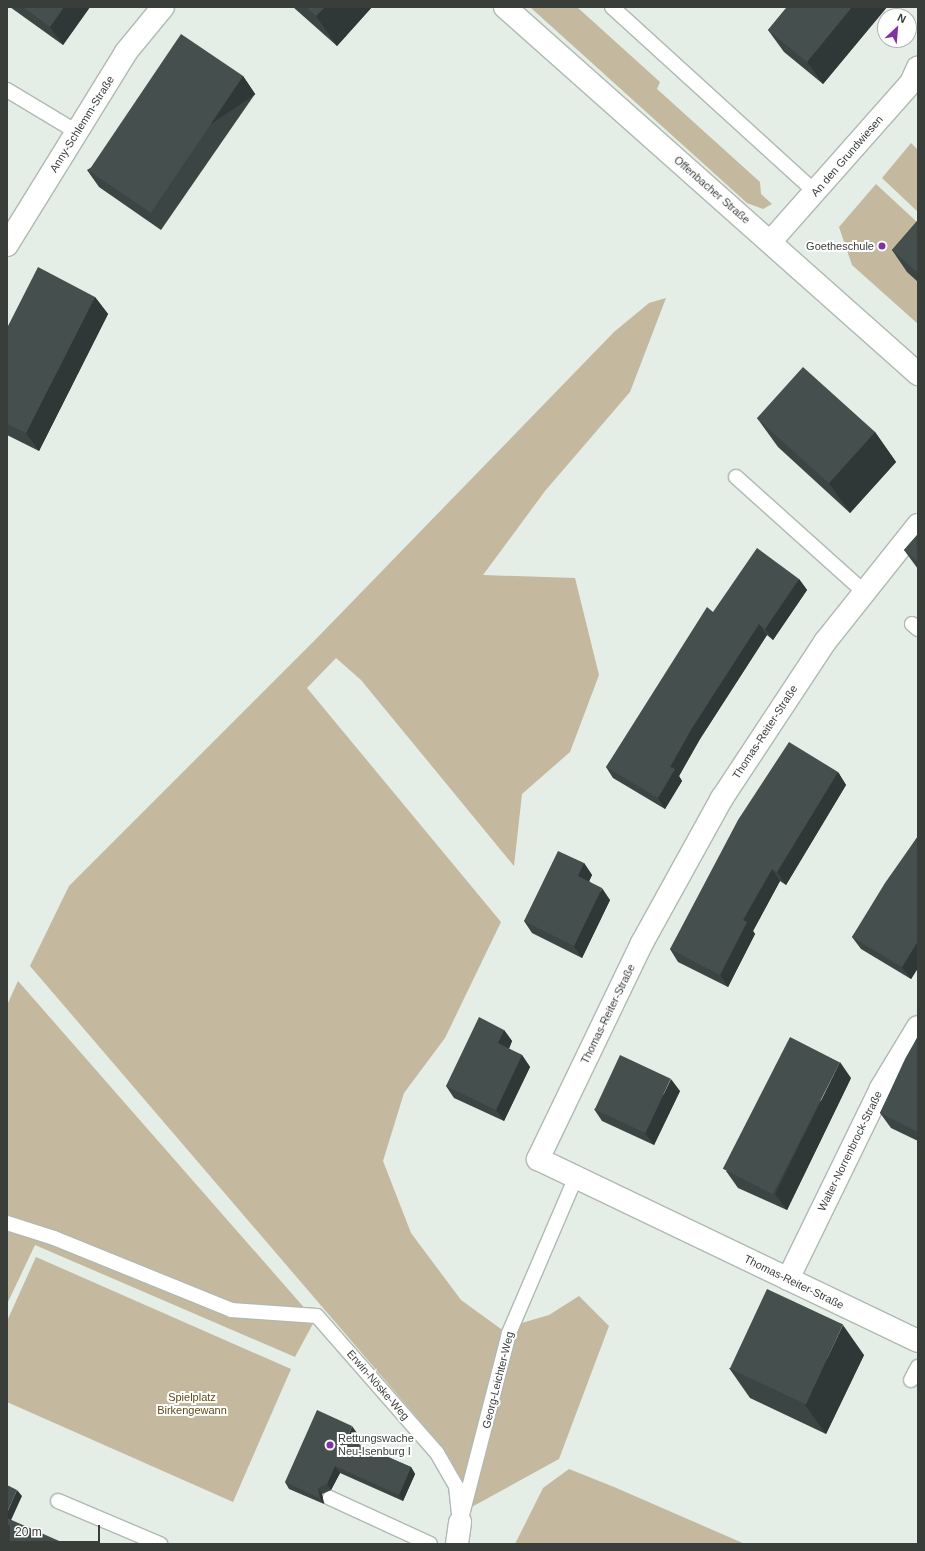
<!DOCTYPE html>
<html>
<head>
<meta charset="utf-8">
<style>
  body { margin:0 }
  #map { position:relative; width:925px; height:1551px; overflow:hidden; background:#e4ede6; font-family:Helvetica,sans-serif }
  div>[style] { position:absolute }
  .green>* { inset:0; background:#c4b89e }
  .roads { filter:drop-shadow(1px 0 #b0b9b2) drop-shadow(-1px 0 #b0b9b2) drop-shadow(0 1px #b0b9b2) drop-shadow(0 -1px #b0b9b2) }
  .lane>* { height:14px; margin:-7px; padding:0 7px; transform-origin:7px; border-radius:7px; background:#fff }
  .street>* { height:22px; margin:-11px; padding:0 11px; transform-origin:11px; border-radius:11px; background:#fff }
  .secondary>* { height:22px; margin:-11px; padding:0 11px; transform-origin:11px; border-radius:11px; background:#fff }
  .wall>* { inset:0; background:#3b4543 }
  .shaded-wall>* { inset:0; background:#303837; transform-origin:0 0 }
  .building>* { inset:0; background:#45504e; transform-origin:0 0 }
  .dots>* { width:11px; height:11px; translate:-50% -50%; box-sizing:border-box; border:2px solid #fff; border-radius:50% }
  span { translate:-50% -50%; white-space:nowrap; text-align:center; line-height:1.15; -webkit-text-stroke:4px #fff; paint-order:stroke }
  .street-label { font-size:11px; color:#3a3e3b }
  .poi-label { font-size:11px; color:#3a3e3b }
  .right { translate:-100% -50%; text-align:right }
  .left { translate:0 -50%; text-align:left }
  .park-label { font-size:11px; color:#614b13 }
  .frame { position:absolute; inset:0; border:8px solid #3a3e3b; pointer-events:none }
  .north { position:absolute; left:877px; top:8px; width:40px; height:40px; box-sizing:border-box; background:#fff; border:1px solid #b0b2b1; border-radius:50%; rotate:26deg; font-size:11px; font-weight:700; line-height:16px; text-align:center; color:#3a3e3b }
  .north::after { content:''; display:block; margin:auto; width:14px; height:18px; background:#8232a2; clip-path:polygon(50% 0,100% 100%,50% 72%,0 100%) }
  .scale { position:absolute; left:8px; top:1525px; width:92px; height:18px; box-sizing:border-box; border:2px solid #3a3e3b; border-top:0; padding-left:5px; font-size:12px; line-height:14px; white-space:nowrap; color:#3a3e3b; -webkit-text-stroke:3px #fff; paint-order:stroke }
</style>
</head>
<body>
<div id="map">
  <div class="green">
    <i style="clip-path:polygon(530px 7px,577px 7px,660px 82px,657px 89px,760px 182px,761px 194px,772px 204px,763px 209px,747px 203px)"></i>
    <i style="clip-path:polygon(911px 143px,918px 150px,918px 212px,882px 178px)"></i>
    <i style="clip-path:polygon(876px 184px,918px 223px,918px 324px,852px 265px,839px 227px)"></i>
    <i style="clip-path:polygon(666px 298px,630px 392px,545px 491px,483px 575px,575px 578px,599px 675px,570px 752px,522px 794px,514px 866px,361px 680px,336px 658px,307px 688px,501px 922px,445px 1038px,404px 1093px,383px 1161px,411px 1233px,461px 1300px,501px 1329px,549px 1315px,579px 1296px,609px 1326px,559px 1459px,468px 1509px,463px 1482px,444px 1449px,30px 966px,69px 886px,317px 638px,614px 332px,649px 303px)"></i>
    <i style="clip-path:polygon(18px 981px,315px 1320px,295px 1357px,35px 1245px,7px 1304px,7px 1005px)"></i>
    <i style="clip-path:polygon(36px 1257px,291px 1369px,233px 1502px,7px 1402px,7px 1321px)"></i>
    <i style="clip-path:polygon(569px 1469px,614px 1487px,745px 1544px,515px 1544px,543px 1488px)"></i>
  </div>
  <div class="roads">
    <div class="lane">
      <i style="left:612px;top:7px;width:275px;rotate:42.3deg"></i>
      <i style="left:7px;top:90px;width:82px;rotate:31deg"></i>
      <i style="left:736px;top:477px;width:172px;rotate:41.9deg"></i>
      <i style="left:912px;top:624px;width:8px;rotate:40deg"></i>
      <i style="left:7px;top:1223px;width:49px;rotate:17.7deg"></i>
      <i style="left:54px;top:1238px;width:191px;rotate:22.1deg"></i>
      <i style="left:231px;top:1310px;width:86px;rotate:4deg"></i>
      <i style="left:317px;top:1316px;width:182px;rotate:48.8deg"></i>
      <i style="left:437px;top:1453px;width:38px;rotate:60deg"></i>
      <i style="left:456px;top:1486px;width:36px;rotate:84deg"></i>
      <i style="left:911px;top:1380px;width:15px;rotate:-62deg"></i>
      <i style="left:330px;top:1498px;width:110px;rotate:24.7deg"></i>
      <i style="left:58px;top:1501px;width:111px;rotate:22.9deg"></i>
      <i style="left:462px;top:1515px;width:188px;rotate:-75.5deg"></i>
      <i style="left:509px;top:1333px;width:170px;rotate:-66.8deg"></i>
    </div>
    <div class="street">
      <i style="left:771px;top:241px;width:211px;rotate:-48.5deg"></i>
      <i style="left:911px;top:83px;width:17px;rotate:-66deg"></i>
      <i style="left:7px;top:245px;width:227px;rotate:-58.3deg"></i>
      <i style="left:126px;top:52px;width:58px;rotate:-50.6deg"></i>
      <i style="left:918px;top:525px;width:149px;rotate:128.5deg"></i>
      <i style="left:825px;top:642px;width:187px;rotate:123.4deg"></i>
      <i style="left:722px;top:798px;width:166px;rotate:118.9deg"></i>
      <i style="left:642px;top:943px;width:240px;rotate:115.7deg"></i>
      <i style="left:538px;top:1159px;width:421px;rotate:25.6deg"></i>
      <i style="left:788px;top:1279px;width:212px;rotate:-64deg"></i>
      <i style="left:881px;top:1088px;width:71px;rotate:-58.8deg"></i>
      <i style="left:457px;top:1544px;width:22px;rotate:-82deg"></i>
    </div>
    <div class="secondary">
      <i style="left:505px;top:7px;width:553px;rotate:41.62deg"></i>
    </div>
  </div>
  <div class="wall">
    <i style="clip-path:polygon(10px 7px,90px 7px,63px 45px)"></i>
    <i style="clip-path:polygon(293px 7px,372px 7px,337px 46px)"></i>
    <i style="clip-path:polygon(787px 7px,887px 7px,823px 84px,784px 52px,768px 30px)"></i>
    <i style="clip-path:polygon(243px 76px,255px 94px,161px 230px,99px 187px,87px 170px)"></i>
    <i style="clip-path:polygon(918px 220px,918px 282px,907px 272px,892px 250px)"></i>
    <i style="clip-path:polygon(95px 297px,108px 314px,39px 451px,7px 435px,7px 328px)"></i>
    <i style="clip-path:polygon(757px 418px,875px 432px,896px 462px,850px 513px,778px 447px)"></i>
    <i style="clip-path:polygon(918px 534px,918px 569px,904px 550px)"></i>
    <i style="clip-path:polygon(799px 579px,807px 590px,773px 640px,767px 635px,700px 739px,679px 776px,682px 781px,665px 809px,613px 778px,606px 767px,713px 612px)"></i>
    <i style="clip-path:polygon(838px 772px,846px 785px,786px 885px,780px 881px,753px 931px,755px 934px,728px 987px,678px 962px,670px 949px)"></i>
    <i style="clip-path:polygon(918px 836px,918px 968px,911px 979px,861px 949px,852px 937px)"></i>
    <i style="clip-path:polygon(584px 863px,592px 875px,589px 881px,610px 900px,582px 958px,532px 933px,524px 921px)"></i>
    <i style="clip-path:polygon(504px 1030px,512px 1041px,509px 1049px,522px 1055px,530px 1067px,504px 1121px,454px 1098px,446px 1086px)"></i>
    <i style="clip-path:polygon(918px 1036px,918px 1141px,891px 1128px,880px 1113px)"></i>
    <i style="clip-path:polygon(851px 1078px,787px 1210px,738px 1188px,726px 1171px)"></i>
    <i style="clip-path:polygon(680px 1091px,654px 1145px,602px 1121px,594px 1109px)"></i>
    <i style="clip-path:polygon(864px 1355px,826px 1434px,750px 1398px,729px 1368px)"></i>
    <i style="clip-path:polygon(357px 1433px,353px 1442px,411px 1467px,415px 1474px,403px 1501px,340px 1473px,331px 1490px,322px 1494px,324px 1504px,289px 1489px,285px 1482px)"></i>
  </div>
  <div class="shaded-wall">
    <i style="clip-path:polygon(64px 7px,90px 7px,63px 45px,50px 27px)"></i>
    <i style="clip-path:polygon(325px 7px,372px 7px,337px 46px,316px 16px)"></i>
    <i style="clip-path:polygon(852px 7px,887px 7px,823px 84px,807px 62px)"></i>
    <i style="left:243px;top:76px;width:22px;height:166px;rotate:56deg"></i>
    <i style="clip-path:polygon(95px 297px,108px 314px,39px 451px,26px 433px)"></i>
    <i style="clip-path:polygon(875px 432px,896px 462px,850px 513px,829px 483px)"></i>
    <i style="clip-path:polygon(799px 579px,807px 590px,773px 640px,765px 629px)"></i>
    <i style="clip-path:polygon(759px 624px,767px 635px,700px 739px,679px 776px,682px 781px,665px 809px,658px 798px,670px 767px,692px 728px)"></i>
    <i style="clip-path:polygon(838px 772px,846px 785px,786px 885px,777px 872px)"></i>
    <i style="clip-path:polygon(584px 863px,592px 875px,586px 888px,578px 876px)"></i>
    <i style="clip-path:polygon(772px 869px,780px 881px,753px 931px,755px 934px,728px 987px,720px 975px,743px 920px)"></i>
    <i style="clip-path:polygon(602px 888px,610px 900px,582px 958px,574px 946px)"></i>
    <i style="clip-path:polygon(918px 941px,918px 968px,911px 979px,902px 967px)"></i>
    <i style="clip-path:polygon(504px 1030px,512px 1041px,506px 1055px,498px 1043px)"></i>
    <i style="clip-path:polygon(522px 1055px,530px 1067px,504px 1121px,496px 1110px)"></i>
    <i style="clip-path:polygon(840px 1062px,851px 1078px,787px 1210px,775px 1194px)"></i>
    <i style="clip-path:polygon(671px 1079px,680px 1091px,654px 1145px,645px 1133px)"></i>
    <i style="clip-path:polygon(843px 1325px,864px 1355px,826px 1434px,805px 1405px)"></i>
    <i style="clip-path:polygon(352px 1426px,357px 1433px,351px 1445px,347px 1439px)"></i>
    <i style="clip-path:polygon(335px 1466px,340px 1473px,331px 1490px,327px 1484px)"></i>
    <i style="clip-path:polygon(411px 1467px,415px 1474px,403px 1501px,399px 1495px)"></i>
    <i style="clip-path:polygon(318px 1488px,322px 1494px,324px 1504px,320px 1498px)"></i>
    <i style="clip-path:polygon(17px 1490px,22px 1496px,7px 1529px,7px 1513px)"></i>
  </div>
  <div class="building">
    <i style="clip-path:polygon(23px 7px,64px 7px,50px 27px)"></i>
    <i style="clip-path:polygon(306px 7px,325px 7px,316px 16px)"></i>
    <i style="clip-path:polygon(787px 7px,852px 7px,807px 62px,768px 30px)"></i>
    <i style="left:181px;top:34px;width:75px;height:165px;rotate:34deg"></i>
    <i style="clip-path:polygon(918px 220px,918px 273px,892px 250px)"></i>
    <i style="clip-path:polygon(38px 267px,95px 297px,26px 433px,7px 424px,7px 328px)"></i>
    <i style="left:803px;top:367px;width:97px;height:69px;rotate:42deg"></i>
    <i style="clip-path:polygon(918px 534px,918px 562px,904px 550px)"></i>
    <i style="clip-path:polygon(757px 548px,799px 579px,765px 629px,759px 624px,692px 728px,670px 767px,675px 769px,658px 798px,606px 767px,707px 607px,713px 612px)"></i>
    <i style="clip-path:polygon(789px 742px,838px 772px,777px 872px,772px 869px,743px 920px,747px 922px,720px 975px,670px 949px,738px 820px)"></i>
    <i style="clip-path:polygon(918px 836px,918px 941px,902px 967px,852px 937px,885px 883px)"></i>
    <i style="clip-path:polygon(558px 851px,584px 863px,578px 876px,602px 888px,574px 946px,524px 921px)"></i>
    <i style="clip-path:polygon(479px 1017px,504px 1030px,498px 1043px,522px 1055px,496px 1110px,446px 1086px)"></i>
    <i style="clip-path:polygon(918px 1036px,918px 1132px,880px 1113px,905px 1059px)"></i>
    <i style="left:790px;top:1037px;width:56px;height:148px;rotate:27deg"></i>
    <i style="left:620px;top:1055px;width:56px;height:60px;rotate:25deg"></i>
    <i style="left:767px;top:1289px;width:84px;height:88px;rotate:25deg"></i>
    <i style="clip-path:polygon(317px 1410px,352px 1426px,347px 1439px,411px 1467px,399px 1495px,335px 1466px,327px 1484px,318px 1488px,320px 1498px,285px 1482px)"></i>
    <i style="clip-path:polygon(7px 1485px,17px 1490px,7px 1513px)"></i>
    <i style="clip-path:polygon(7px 1518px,66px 1544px,7px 1544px)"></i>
  </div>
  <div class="dots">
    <i style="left:882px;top:246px;background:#8232a2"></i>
    <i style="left:330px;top:1445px;background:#8232a2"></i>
  </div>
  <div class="street-label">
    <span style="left:82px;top:124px;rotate:-58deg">Anny-Schlemm-Straße</span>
    <span style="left:847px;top:156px;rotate:-49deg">An den Grundwiesen</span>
    <span style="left:712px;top:190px;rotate:41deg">Offenbacher Straße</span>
    <span style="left:765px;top:732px;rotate:-57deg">Thomas-Reiter-Straße</span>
    <span style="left:608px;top:1014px;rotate:-64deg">Thomas-Reiter-Straße</span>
    <span style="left:850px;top:1151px;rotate:-64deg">Walter-Norrenbrock-Straße</span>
    <span style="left:794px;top:1282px;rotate:26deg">Thomas-Reiter-Straße</span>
    <span style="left:498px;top:1380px;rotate:-76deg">Georg-Leichter-Weg</span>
    <span style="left:378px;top:1385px;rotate:49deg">Erwin-Nöske-Weg</span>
  </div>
  <div class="poi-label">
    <span class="right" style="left:874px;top:246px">Goetheschule</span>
    <span class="left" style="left:338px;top:1445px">Rettungswache<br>Neu-Isenburg I</span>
  </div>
  <div class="park-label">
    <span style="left:192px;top:1404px">Spielplatz<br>Birkengewann</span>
  </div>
  <div class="frame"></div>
  <div class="north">N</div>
  <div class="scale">20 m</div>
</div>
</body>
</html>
